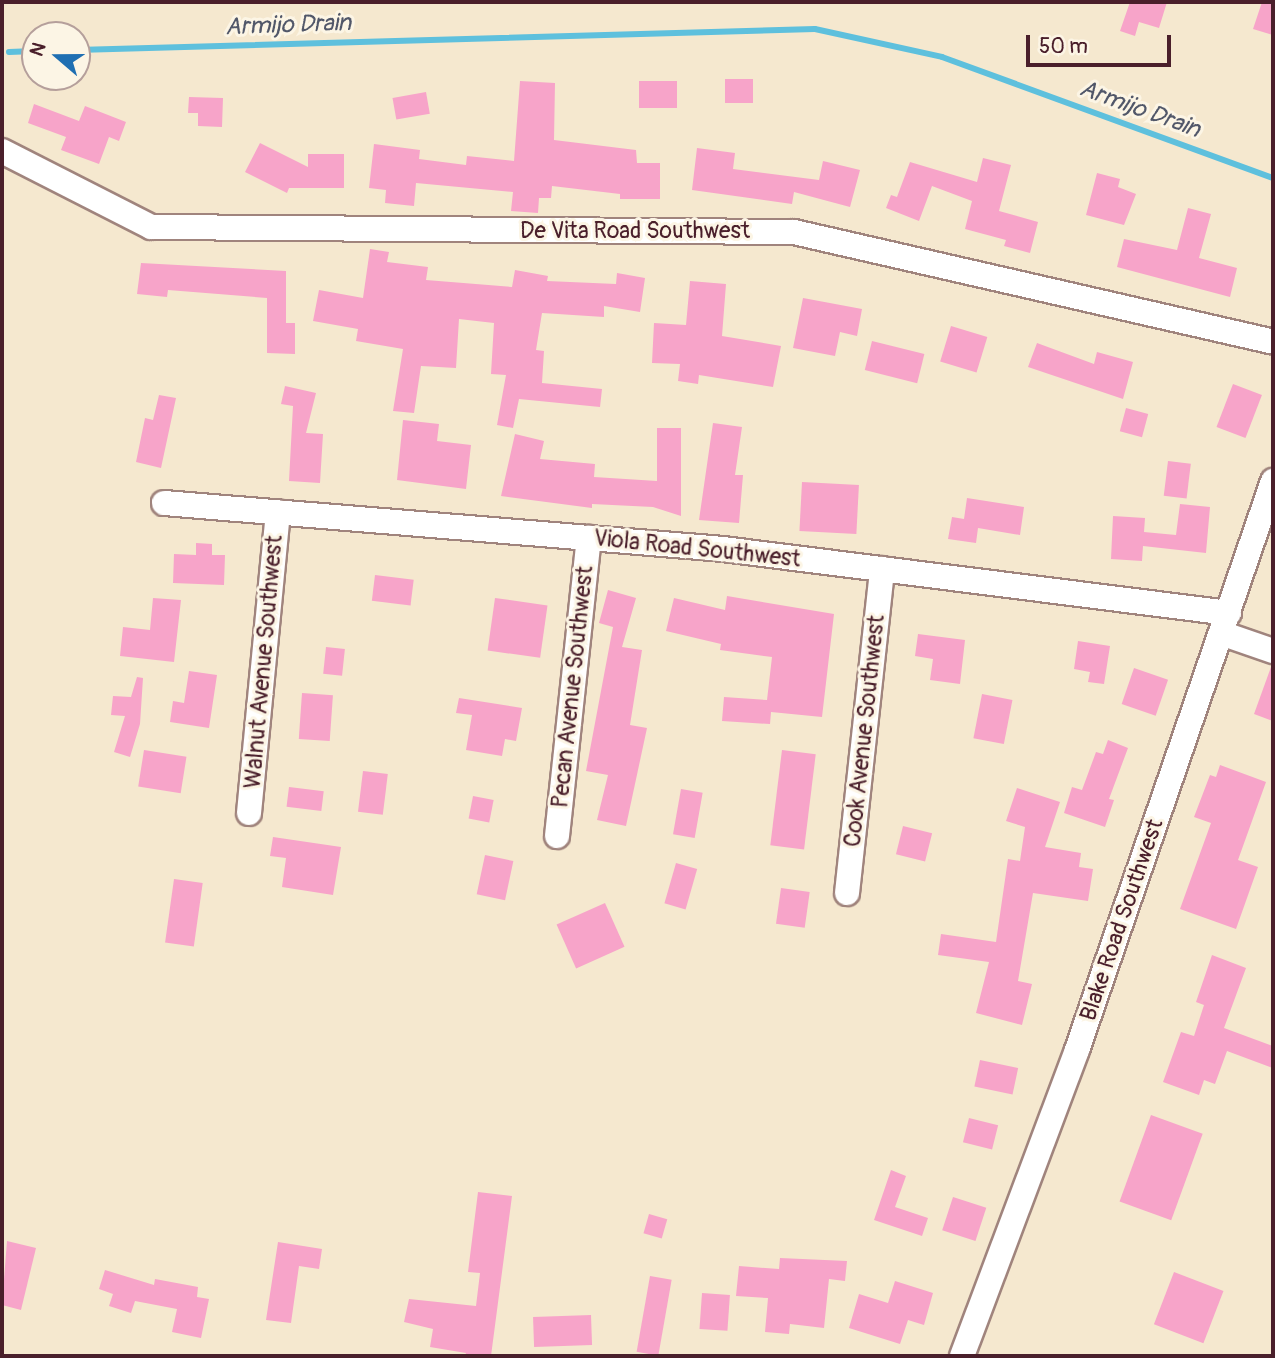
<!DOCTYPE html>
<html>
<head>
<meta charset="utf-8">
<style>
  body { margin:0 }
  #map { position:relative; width:1275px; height:1358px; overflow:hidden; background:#f5e8cf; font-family:Pangolin,sans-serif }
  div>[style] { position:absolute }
  .stream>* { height:6px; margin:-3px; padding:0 3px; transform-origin:3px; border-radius:3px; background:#5ec0dd }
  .building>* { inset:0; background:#f7a4c9; transform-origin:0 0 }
  .roads { filter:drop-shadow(2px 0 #a0847d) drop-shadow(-2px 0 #a0847d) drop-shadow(0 2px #a0847d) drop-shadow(0 -2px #a0847d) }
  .minor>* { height:24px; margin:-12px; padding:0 12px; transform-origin:12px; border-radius:12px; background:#fff }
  span { translate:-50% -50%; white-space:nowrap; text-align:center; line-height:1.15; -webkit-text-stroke:6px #fcf5e5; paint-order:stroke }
  .street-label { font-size:23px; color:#4a1f2b }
  .water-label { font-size:24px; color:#515769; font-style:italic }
  .frame { position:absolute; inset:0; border:4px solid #4a1f2b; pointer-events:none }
  .north { position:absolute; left:21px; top:21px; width:70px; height:70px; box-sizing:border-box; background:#fcf5e5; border:2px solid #b59f9b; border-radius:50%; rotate:290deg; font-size:19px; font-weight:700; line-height:28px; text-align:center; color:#4a1f2b }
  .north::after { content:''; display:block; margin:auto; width:24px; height:32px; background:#1f6fb2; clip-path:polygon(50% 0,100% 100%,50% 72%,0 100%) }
  .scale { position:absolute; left:1026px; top:35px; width:145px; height:32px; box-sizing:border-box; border:4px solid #4a1f2b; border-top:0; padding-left:9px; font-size:21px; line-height:24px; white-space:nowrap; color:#4a1f2b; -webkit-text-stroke:5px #fcf5e5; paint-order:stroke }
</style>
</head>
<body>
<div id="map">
  <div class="stream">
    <i style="left:77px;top:50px;width:738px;rotate:-1.63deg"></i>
    <i style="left:815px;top:29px;width:130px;rotate:12.4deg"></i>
    <i style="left:942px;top:57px;width:352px;rotate:20.1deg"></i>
    <i style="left:9px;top:52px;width:26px;rotate:-2deg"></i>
  </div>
  <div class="building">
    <i style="clip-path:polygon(1130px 2px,1167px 2px,1159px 28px,1139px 22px,1135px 36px,1120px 31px)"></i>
    <i style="clip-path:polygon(1262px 2px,1273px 2px,1273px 35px,1253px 29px)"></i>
    <i style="left:725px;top:79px;width:28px;height:24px"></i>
    <i style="clip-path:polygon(520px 81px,555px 83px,554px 140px,636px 150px,637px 163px,660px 163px,660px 199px,620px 199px,620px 194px,552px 186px,551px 198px,539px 198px,538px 213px,511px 211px,513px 192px,416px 183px,414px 206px,385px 203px,386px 190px,369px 188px,374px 144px,420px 150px,419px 159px,466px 165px,467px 156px,514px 161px)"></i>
    <i style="left:677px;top:81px;width:27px;height:38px;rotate:90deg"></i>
    <i style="left:426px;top:92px;width:22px;height:34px;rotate:80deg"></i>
    <i style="clip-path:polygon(189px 97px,223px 98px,222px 127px,198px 126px,198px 113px,188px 113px)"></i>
    <i style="clip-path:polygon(34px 104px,79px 121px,85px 106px,126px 122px,119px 141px,109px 137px,99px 164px,61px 150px,66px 137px,28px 123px)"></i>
    <i style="clip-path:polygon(260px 143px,308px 167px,308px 154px,344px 154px,344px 188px,289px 188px,287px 193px,245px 172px)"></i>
    <i style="clip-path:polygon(697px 148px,735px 153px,733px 169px,819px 180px,823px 161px,860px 170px,850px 207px,794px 192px,792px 204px,692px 190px)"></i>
    <i style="clip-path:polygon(983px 158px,1011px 165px,999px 211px,1038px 222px,1030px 253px,1004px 246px,1006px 240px,965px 229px,972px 201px,932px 186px,919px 221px,886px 208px,891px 195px,897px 197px,910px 162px,977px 182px)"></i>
    <i style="clip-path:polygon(1097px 173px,1120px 179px,1118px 187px,1136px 194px,1124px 225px,1086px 215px)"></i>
    <i style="clip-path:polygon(1188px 208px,1211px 214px,1199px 258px,1237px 268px,1230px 297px,1117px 267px,1124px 239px,1177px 250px)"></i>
    <i style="clip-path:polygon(370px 249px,389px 252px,387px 262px,428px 267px,426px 280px,512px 287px,515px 270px,548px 276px,547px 281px,616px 284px,617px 273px,645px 278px,640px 312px,604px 306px,604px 317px,542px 313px,536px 350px,544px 351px,542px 383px,602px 389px,600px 407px,519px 399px,513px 428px,497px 425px,506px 375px,491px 374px,494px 323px,459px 319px,456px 368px,421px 366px,414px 413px,393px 411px,403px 349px,356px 341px,358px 329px,313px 321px,319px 290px,363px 298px)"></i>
    <i style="clip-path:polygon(141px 263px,286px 271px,286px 323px,295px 323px,295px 354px,267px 353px,267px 298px,168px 290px,167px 297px,137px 294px)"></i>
    <i style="clip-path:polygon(690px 281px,726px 284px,722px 336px,781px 346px,773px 387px,699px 375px,698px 384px,678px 381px,680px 364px,652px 363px,654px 323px,686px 325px)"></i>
    <i style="clip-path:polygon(803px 298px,862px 309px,857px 336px,840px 332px,835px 356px,793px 348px)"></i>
    <i style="left:951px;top:326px;width:38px;height:37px;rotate:17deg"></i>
    <i style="left:872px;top:341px;width:54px;height:30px;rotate:14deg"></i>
    <i style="clip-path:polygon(1037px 343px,1094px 364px,1097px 352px,1133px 362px,1123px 399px,1028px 367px)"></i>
    <i style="left:1233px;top:384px;width:31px;height:46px;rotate:21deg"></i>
    <i style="clip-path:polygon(285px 386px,316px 393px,306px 433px,323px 434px,320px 483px,289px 481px,293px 406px,281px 404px)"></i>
    <i style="clip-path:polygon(159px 395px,176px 398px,161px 468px,136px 462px,145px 418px,153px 420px)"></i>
    <i style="left:1126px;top:408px;width:23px;height:24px;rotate:15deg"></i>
    <i style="clip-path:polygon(403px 420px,439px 424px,437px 441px,471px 445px,466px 489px,397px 480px)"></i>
    <i style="clip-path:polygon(713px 423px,742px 427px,735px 475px,743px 475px,739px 523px,699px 520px)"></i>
    <i style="clip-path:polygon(657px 428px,681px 428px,681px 516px,653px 507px,592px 504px,592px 508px,501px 496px,515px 434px,544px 441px,540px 459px,595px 464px,594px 477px,657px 481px)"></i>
    <i style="left:1168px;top:461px;width:23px;height:35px;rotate:7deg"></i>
    <i style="left:802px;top:482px;width:57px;height:49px;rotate:3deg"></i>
    <i style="clip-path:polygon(967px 498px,1024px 507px,1020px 535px,978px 528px,976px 543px,948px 539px,952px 517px,964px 519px)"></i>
    <i style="clip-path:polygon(1180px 504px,1210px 507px,1206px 553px,1143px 546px,1142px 561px,1111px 559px,1113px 516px,1145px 518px,1144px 532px,1176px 535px)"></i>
    <i style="clip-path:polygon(196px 543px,212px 544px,212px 555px,225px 555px,224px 585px,173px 583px,174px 554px,196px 555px)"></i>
    <i style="left:375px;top:575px;width:39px;height:26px;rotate:7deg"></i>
    <i style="clip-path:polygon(608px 590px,636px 598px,622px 647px,642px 650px,630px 725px,647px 728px,626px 826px,597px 820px,608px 775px,586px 771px,613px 627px,599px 623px)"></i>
    <i style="clip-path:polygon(727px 596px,834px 614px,822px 717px,771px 712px,770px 724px,722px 721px,724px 697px,767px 700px,772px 657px,720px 650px,721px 644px,666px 631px,674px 598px,725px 610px)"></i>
    <i style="clip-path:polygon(153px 598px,181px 600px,174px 662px,120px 656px,123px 627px,150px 630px)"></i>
    <i style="left:495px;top:598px;width:53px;height:53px;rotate:8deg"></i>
    <i style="clip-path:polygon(918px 634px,965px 640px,960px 684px,930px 680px,933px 659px,915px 656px)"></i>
    <i style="clip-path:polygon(1078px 641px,1110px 646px,1104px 684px,1088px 682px,1090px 672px,1074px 669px)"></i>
    <i style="left:326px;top:647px;width:19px;height:27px;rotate:6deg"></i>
    <i style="clip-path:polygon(1271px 667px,1273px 667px,1273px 721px,1254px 714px)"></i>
    <i style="left:1134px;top:668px;width:36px;height:38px;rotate:19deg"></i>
    <i style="clip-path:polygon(189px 671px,217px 675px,209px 728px,170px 722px,173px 701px,184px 703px)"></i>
    <i style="clip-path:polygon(137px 677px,143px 678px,140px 724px,130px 757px,114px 752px,125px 716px,111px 715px,113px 696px,131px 697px)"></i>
    <i style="left:302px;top:693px;width:31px;height:46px;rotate:4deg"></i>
    <i style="left:982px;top:694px;width:31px;height:45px;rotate:11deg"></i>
    <i style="clip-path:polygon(459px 698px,522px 708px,516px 741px,505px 739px,502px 756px,466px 750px,472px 715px,456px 713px)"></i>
    <i style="clip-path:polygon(1108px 740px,1128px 748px,1109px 799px,1114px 800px,1105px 827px,1064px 813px,1072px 787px,1082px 790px,1096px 752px,1103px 754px)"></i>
    <i style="left:144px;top:750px;width:43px;height:37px;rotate:9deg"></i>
    <i style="left:782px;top:750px;width:34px;height:96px;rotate:7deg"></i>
    <i style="clip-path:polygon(1220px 765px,1266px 782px,1238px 860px,1258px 867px,1236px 929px,1180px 909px,1211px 823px,1194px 817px,1210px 775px,1216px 777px)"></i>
    <i style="left:363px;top:771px;width:25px;height:41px;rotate:7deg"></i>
    <i style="left:289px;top:787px;width:35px;height:20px;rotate:7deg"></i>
    <i style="clip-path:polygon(1017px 788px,1060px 802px,1045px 847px,1081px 853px,1079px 867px,1093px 869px,1088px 901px,1033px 893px,1018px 981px,1032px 984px,1022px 1025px,976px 1013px,989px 962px,938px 955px,941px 934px,996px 942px,1008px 859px,1020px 861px,1025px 827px,1006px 821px)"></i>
    <i style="left:681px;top:789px;width:22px;height:46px;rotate:10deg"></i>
    <i style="left:473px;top:796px;width:21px;height:23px;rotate:11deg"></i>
    <i style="left:903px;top:826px;width:30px;height:29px;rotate:14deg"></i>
    <i style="clip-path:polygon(273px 837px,341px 847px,333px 895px,282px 887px,286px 858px,270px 856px)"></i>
    <i style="left:485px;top:855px;width:29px;height:40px;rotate:12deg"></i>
    <i style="left:676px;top:863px;width:22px;height:42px;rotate:16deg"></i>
    <i style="left:174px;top:879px;width:29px;height:64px;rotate:8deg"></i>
    <i style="left:781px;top:888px;width:29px;height:36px;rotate:8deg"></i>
    <i style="left:605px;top:903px;width:48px;height:53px;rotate:66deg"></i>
    <i style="clip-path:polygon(1212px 955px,1246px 968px,1224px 1028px,1273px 1046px,1273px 1068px,1227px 1051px,1215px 1084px,1204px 1080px,1199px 1095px,1163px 1082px,1181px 1032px,1194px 1036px,1204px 1005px,1196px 1002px)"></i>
    <i style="left:980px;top:1060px;width:39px;height:27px;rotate:12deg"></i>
    <i style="left:1151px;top:1115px;width:55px;height:92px;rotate:20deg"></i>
    <i style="left:969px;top:1118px;width:30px;height:25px;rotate:14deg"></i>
    <i style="clip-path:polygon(891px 1170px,906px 1176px,895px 1207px,928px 1218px,922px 1236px,874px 1220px)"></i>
    <i style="clip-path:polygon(478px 1192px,512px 1196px,491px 1356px,465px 1356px,466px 1353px,430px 1347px,433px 1329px,404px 1322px,409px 1299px,476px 1306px,480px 1273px,468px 1272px)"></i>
    <i style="left:953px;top:1197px;width:35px;height:35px;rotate:18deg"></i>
    <i style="left:649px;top:1214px;width:19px;height:20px;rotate:16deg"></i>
    <i style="clip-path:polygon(7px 1241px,36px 1248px,21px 1310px,2px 1305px)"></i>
    <i style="clip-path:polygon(278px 1242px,322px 1249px,319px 1269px,299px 1266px,291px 1323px,266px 1320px)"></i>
    <i style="clip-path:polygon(780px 1258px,847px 1261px,845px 1281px,829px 1279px,824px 1328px,790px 1324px,789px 1334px,765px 1332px,768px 1298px,736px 1296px,739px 1266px,779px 1269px)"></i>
    <i style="clip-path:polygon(105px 1270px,154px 1285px,155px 1279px,198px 1287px,197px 1297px,209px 1299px,201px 1338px,172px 1332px,177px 1309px,135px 1301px,131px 1313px,109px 1306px,113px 1294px,99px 1289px)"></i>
    <i style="left:1174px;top:1272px;width:53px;height:56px;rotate:21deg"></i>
    <i style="left:650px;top:1276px;width:22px;height:77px;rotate:10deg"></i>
    <i style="clip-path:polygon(895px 1281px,933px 1293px,924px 1325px,908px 1320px,900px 1344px,849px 1328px,859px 1294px,888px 1303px)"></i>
    <i style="left:702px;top:1293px;width:28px;height:36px;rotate:4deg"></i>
    <i style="left:591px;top:1315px;width:30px;height:58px;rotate:88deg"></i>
  </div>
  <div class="roads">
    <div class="minor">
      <i style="left:2px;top:151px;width:167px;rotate:27deg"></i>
      <i style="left:151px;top:227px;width:643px;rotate:0.45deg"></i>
      <i style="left:794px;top:232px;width:491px;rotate:12.9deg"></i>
      <i style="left:164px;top:503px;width:561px;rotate:4.7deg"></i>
      <i style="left:723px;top:549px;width:510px;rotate:7.21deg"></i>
      <i style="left:1221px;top:633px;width:55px;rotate:19.1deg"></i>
      <i style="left:249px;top:813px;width:302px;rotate:-84.5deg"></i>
      <i style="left:557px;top:836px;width:300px;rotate:-83.9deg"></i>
      <i style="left:847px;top:893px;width:326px;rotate:-83.8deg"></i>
      <i style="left:962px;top:1356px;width:327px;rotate:-69.4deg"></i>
      <i style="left:1077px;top:1050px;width:602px;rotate:-70.99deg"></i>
    </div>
  </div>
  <div class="street-label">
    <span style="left:635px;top:231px">De Vita Road Southwest</span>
    <span style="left:697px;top:549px;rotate:6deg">Viola Road Southwest</span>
    <span style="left:264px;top:662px;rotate:-85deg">Walnut Avenue Southwest</span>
    <span style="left:573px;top:687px;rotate:-84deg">Pecan Avenue Southwest</span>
    <span style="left:865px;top:731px;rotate:-84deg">Cook Avenue Southwest</span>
    <span style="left:1122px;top:920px;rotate:-71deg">Blake Road Southwest</span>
  </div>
  <div class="water-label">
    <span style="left:288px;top:25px;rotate:-2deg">Armijo Drain</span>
    <span style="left:1140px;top:109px;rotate:20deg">Armijo Drain</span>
  </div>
  <div class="frame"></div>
  <div class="north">N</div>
  <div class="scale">50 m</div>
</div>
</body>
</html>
